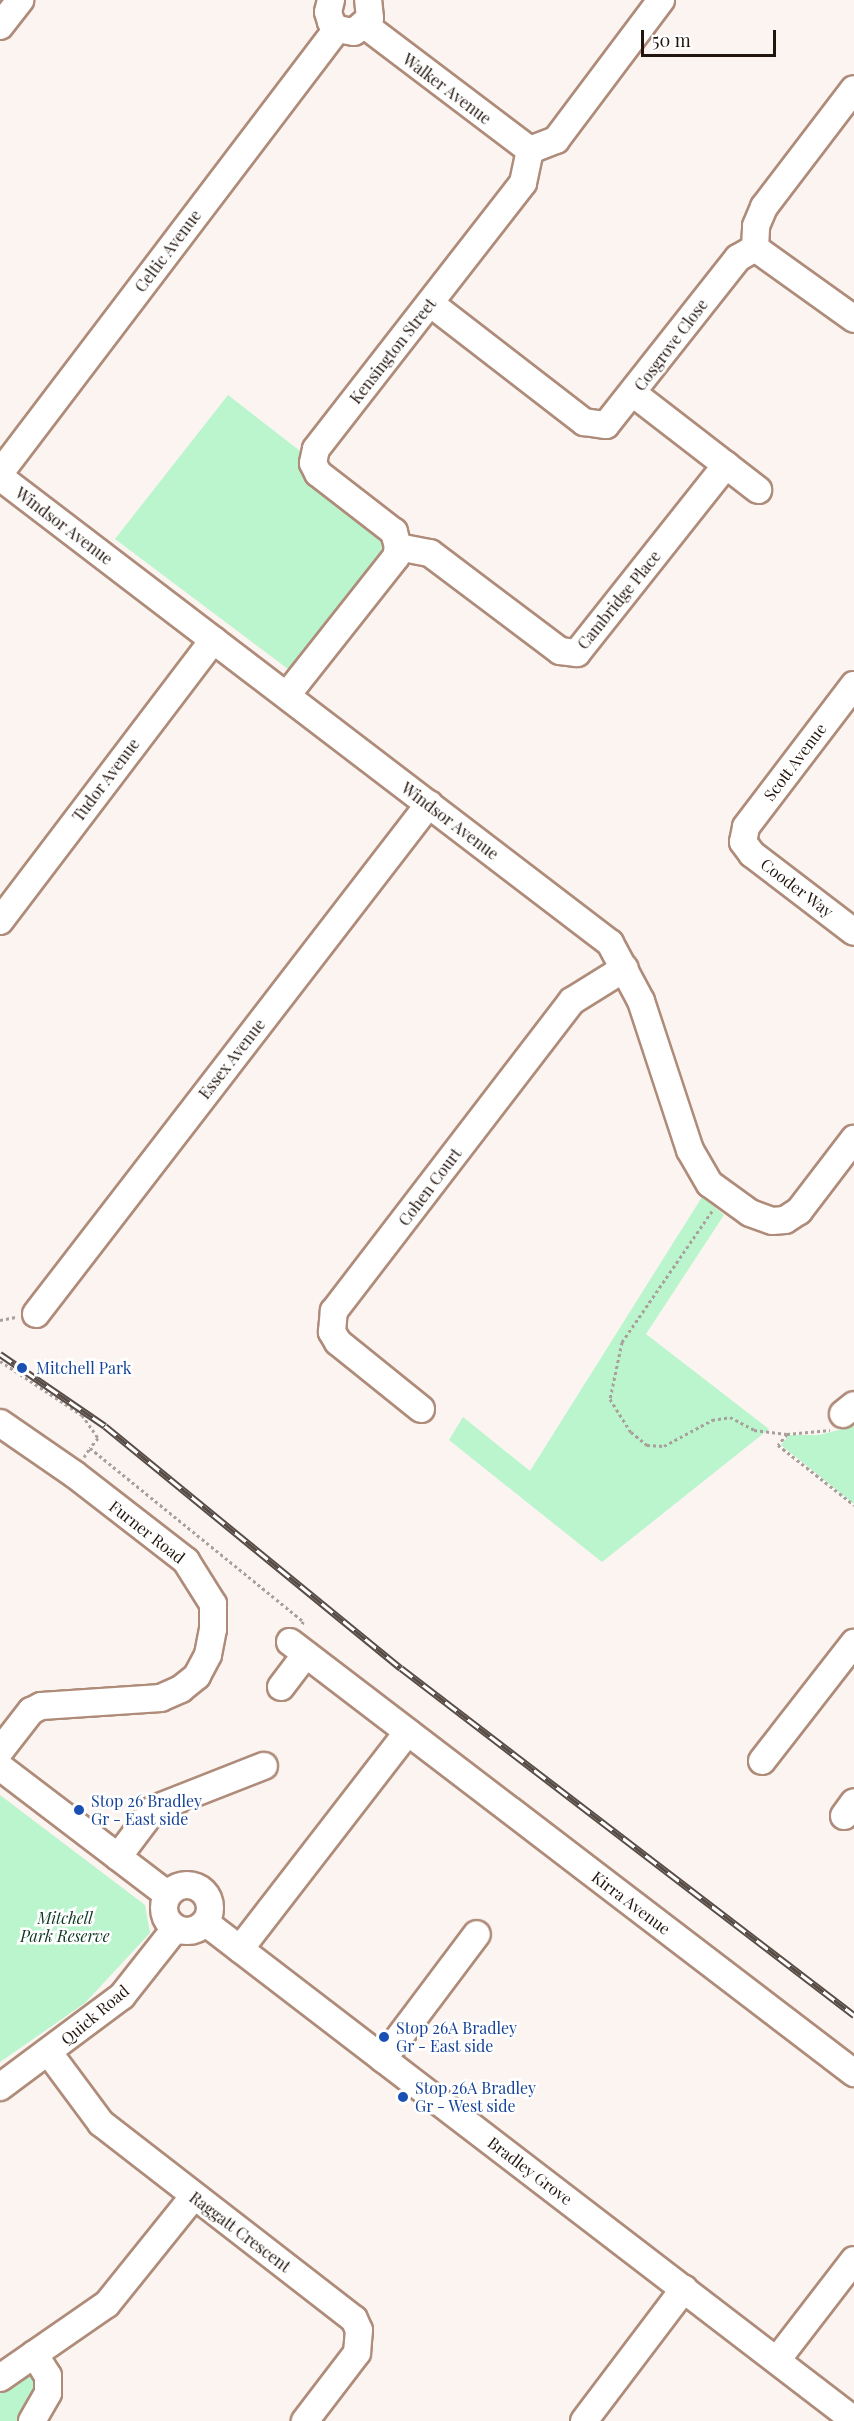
<!DOCTYPE html>
<html>
<head>
<meta charset="utf-8">
<style>
  body { margin:0 }
  #map { position:relative; width:854px; height:2421px; overflow:hidden; background:#fbf4f0; font-family:"Playfair Display",serif }
  div>[style] { position:absolute }
  .green>* { inset:0; background:#baf5ce }
  .path>* { height:3px; margin-top:-1.5px; transform-origin:0; background:repeating-linear-gradient(90deg,#aaa09b 0 3px,transparent 0 6px) }
  .roads { filter:drop-shadow(2px 0 #af8c7a) drop-shadow(-2px 0 #af8c7a) drop-shadow(0 2px #af8c7a) drop-shadow(0 -2px #af8c7a) }
  .minor>* { height:26px; margin:-13px; padding:0 13px; transform-origin:13px; border-radius:13px; background:#fff }
  .minor>.ring { margin:-13px; padding:0; box-sizing:content-box; background:none; border:26px solid #fff; border-radius:50% }
  .rail>* { height:7px; margin-top:-3.5px; transform-origin:0; background:repeating-linear-gradient(90deg,#fff 0 14px,#584c46 0 28px); box-sizing:border-box; border-block:2px solid #584c46 }
  .dots>* { width:16px; height:16px; translate:-50% -50%; box-sizing:border-box; border:3px solid #fff; border-radius:50% }
  span { translate:-50% -50%; white-space:nowrap; text-align:center; line-height:1.15; -webkit-text-stroke:5px #fff; paint-order:stroke }
  .street-label { font-size:16px; color:#22150e }
  .transit-label { font-size:16px; color:#164399 }
  .left { translate:0 -50%; text-align:left }
  .park-label { font-size:16px; color:#0d3620; font-style:italic }
  .scale { position:absolute; left:641px; top:30px; width:135px; height:27px; box-sizing:border-box; border:3px solid #22150e; border-top:0; padding-left:8px; font-size:18px; line-height:21px; white-space:nowrap; color:#22150e; -webkit-text-stroke:4px #fff; paint-order:stroke }
</style>
</head>
<body>
<div id="map">
  <div class="green">
    <i style="clip-path:polygon(228px 395px,304px 454px,378px 529px,385px 543px,380px 557px,292px 672px,115px 539px)"></i>
    <i style="clip-path:polygon(702px 1197px,724px 1215px,646px 1334px,769px 1429px,602px 1562px,449px 1440px,463px 1417px,530px 1471px)"></i>
    <i style="clip-path:polygon(854px 1426px,854px 1504px,781px 1445px,789px 1435px,819px 1435px)"></i>
    <i style="clip-path:polygon(0 1795px,145px 1905px,150px 1933px,85px 2003px,0 2062px)"></i>
    <i style="clip-path:polygon(30px 2363px,40px 2378px,24px 2421px,0 2421px,0 2383px)"></i>
  </div>
  <div class="path">
    <i style="left:712px;top:1211px;width:159px;rotate:124.5deg"></i>
    <i style="left:622px;top:1342px;width:58px;rotate:101.9deg"></i>
    <i style="left:610px;top:1399px;width:39px;rotate:58deg"></i>
    <i style="left:631px;top:1432px;width:21px;rotate:39deg"></i>
    <i style="left:647px;top:1445px;width:17px;rotate:3deg"></i>
    <i style="left:664px;top:1446px;width:55px;rotate:-28.4deg"></i>
    <i style="left:712px;top:1420px;width:18px;rotate:-9deg"></i>
    <i style="left:730px;top:1417px;width:27px;rotate:28deg"></i>
    <i style="left:754px;top:1430px;width:33px;rotate:7deg"></i>
    <i style="left:787px;top:1434px;width:14px;rotate:129deg"></i>
    <i style="left:778px;top:1445px;width:97px;rotate:38.3deg"></i>
    <i style="left:0;top:1320px;width:16px;rotate:-11deg"></i>
    <i style="left:0;top:1361px;width:98px;rotate:33.4deg"></i>
    <i style="left:82px;top:1415px;width:28px;rotate:55deg"></i>
    <i style="left:98px;top:1438px;width:13px;rotate:129deg"></i>
    <i style="left:787px;top:1434px;width:43px;rotate:-5.3deg"></i>
    <i style="left:84px;top:1457px;width:11px;rotate:-56deg"></i>
    <i style="left:90px;top:1448px;width:274px;rotate:39.1deg"></i>
    <i style="left:303px;top:1621px;width:5px;rotate:101deg"></i>
  </div>
  <div class="roads">
    <div class="minor">
      <i style="left:331px;top:0;width:12px;rotate:104deg"></i>
      <i style="left:328px;top:12px;width:10px;rotate:73deg"></i>
      <i style="left:331px;top:22px;width:9px;rotate:49deg"></i>
      <i style="left:337px;top:29px;width:17px;rotate:10deg"></i>
      <i style="left:354px;top:32px;width:21px;rotate:-41deg"></i>
      <i style="left:370px;top:18px;width:18px;rotate:-96deg"></i>
      <i style="left:0;top:26px;width:33px;rotate:-52deg"></i>
      <i style="left:366px;top:26px;width:206px;rotate:37.1deg"></i>
      <i style="left:530px;top:150px;width:28px;rotate:-21deg"></i>
      <i style="left:556px;top:140px;width:175px;rotate:-53.1deg"></i>
      <i style="left:755px;top:248px;width:22px;rotate:-87deg"></i>
      <i style="left:756px;top:226px;width:21px;rotate:-67deg"></i>
      <i style="left:764px;top:207px;width:148px;rotate:-52.7deg"></i>
      <i style="left:755px;top:248px;width:122px;rotate:35.6deg"></i>
      <i style="left:430px;top:303px;width:195px;rotate:37.7deg"></i>
      <i style="left:584px;top:422px;width:22px;rotate:8deg"></i>
      <i style="left:606px;top:425px;width:213px;rotate:-51.7deg"></i>
      <i style="left:738px;top:258px;width:20px;rotate:-30deg"></i>
      <i style="left:634px;top:394px;width:157px;rotate:37.7deg"></i>
      <i style="left:0;top:473px;width:557px;rotate:-52.8deg"></i>
      <i style="left:0;top:477px;width:768px;rotate:37.38deg"></i>
      <i style="left:610px;top:943px;width:66px;rotate:61.9deg"></i>
      <i style="left:641px;top:1001px;width:157px;rotate:71.8deg"></i>
      <i style="left:690px;top:1150px;width:39px;rotate:60deg"></i>
      <i style="left:710px;top:1184px;width:49px;rotate:35.9deg"></i>
      <i style="left:750px;top:1213px;width:23px;rotate:20deg"></i>
      <i style="left:772px;top:1221px;width:13px;rotate:-4deg"></i>
      <i style="left:785px;top:1220px;width:17px;rotate:-33deg"></i>
      <i style="left:799px;top:1211px;width:91px;rotate:-52.6deg"></i>
      <i style="left:398px;top:547px;width:33px;rotate:11deg"></i>
      <i style="left:430px;top:553px;width:163px;rotate:37deg"></i>
      <i style="left:560px;top:651px;width:17px;rotate:7deg"></i>
      <i style="left:577px;top:653px;width:240px;rotate:-51.6deg"></i>
      <i style="left:854px;top:685px;width:178px;rotate:127.3deg"></i>
      <i style="left:746px;top:827px;width:15px;rotate:101deg"></i>
      <i style="left:743px;top:842px;width:15px;rotate:53deg"></i>
      <i style="left:752px;top:854px;width:128px;rotate:37.4deg"></i>
      <i style="left:287px;top:695px;width:176px;rotate:-51.7deg"></i>
      <i style="left:396px;top:557px;width:10px;rotate:-79deg"></i>
      <i style="left:398px;top:547px;width:16px;rotate:-105deg"></i>
      <i style="left:394px;top:532px;width:96px;rotate:-142.2deg"></i>
      <i style="left:318px;top:473px;width:11px;rotate:-117deg"></i>
      <i style="left:313px;top:463px;width:14px;rotate:-78deg"></i>
      <i style="left:316px;top:449px;width:337px;rotate:-52.1deg"></i>
      <i style="left:523px;top:183px;width:34px;rotate:-78deg"></i>
      <i style="left:0;top:921px;width:353px;rotate:-52.8deg"></i>
      <i style="left:36px;top:1314px;width:644px;rotate:-52.38deg"></i>
      <i style="left:421px;top:1409px;width:107px;rotate:-141.1deg"></i>
      <i style="left:338px;top:1342px;width:12px;rotate:-121deg"></i>
      <i style="left:332px;top:1332px;width:21px;rotate:-85deg"></i>
      <i style="left:334px;top:1311px;width:391px;rotate:-52.5deg"></i>
      <i style="left:572px;top:1001px;width:62px;rotate:-31.9deg"></i>
      <i style="left:843px;top:1414px;width:14px;rotate:-39deg"></i>
      <i style="left:0;top:1423px;width:90px;rotate:34.6deg"></i>
      <i style="left:74px;top:1474px;width:142px;rotate:37.8deg"></i>
      <i style="left:186px;top:1561px;width:51px;rotate:57.9deg"></i>
      <i style="left:213px;top:1604px;width:25px;rotate:90deg"></i>
      <i style="left:213px;top:1629px;width:26px;rotate:101deg"></i>
      <i style="left:208px;top:1655px;width:24px;rotate:118deg"></i>
      <i style="left:197px;top:1676px;width:21px;rotate:141deg"></i>
      <i style="left:181px;top:1689px;width:22px;rotate:156deg"></i>
      <i style="left:161px;top:1698px;width:120px;rotate:176.2deg"></i>
      <i style="left:41px;top:1706px;width:11px;rotate:153deg"></i>
      <i style="left:31px;top:1711px;width:51px;rotate:127.8deg"></i>
      <i style="left:290px;top:1642px;width:710px;rotate:37.39deg"></i>
      <i style="left:281px;top:1687px;width:41px;rotate:-52.9deg"></i>
      <i style="left:762px;top:1761px;width:150px;rotate:-52.1deg"></i>
      <i style="left:0;top:1767px;width:211px;rotate:37.3deg"></i>
      <i style="left:844px;top:1816px;width:17px;rotate:-54deg"></i>
      <i style="left:118px;top:1857px;width:60px;rotate:-53.1deg"></i>
      <i style="left:154px;top:1809px;width:118px;rotate:-21.4deg"></i>
      <i class="ring" style="left:164px;top:1885px;width:20px;height:20px"></i>
      <i style="left:206px;top:1923px;width:817px;rotate:37.49deg"></i>
      <i style="left:240px;top:1949px;width:274px;rotate:-52.3deg"></i>
      <i style="left:49px;top:2053px;width:87px;rotate:53.4deg"></i>
      <i style="left:101px;top:2123px;width:320px;rotate:37.8deg"></i>
      <i style="left:354px;top:2319px;width:12px;rotate:66deg"></i>
      <i style="left:359px;top:2330px;width:23px;rotate:95deg"></i>
      <i style="left:357px;top:2353px;width:86px;rotate:127.4deg"></i>
      <i style="left:383px;top:2059px;width:156px;rotate:-53.1deg"></i>
      <i style="left:0;top:2087px;width:152px;rotate:-36.7deg"></i>
      <i style="left:122px;top:1996px;width:85px;rotate:-51.7deg"></i>
      <i style="left:777px;top:2360px;width:126px;rotate:-52.4deg"></i>
      <i style="left:0;top:2378px;width:130px;rotate:-34.7deg"></i>
      <i style="left:107px;top:2304px;width:137px;rotate:-51.2deg"></i>
      <i style="left:32px;top:2421px;width:32px;rotate:-60deg"></i>
      <i style="left:48px;top:2393px;width:17px;rotate:-90deg"></i>
      <i style="left:48px;top:2376px;width:26px;rotate:-122deg"></i>
      <i style="left:584px;top:2421px;width:166px;rotate:-52.9deg"></i>
    </div>
  </div>
  <div class="rail">
    <i style="left:0;top:1354px;width:127px;rotate:34.4deg"></i>
    <i style="left:105px;top:1426px;width:382px;rotate:39.3deg"></i>
    <i style="left:401px;top:1668px;width:571px;rotate:37.45deg"></i>
  </div>
  <div class="dots">
    <i style="left:22px;top:1368px;background:#1a4fb4"></i>
    <i style="left:79px;top:1810px;background:#1a4fb4"></i>
    <i style="left:384px;top:2037px;background:#1a4fb4"></i>
    <i style="left:403px;top:2097px;background:#1a4fb4"></i>
  </div>
  <div class="street-label">
    <span style="left:447px;top:89px;rotate:37deg">Walker Avenue</span>
    <span style="left:168px;top:251px;rotate:-53deg">Celtic Avenue</span>
    <span style="left:671px;top:345px;rotate:-53deg">Cosgrove Close</span>
    <span style="left:393px;top:351px;rotate:-52deg">Kensington Street</span>
    <span style="left:64px;top:526px;rotate:37deg">Windsor Avenue</span>
    <span style="left:619px;top:600px;rotate:-51deg">Cambridge Place</span>
    <span style="left:795px;top:762px;rotate:-53deg">Scott Avenue</span>
    <span style="left:106px;top:780px;rotate:-53deg">Tudor Avenue</span>
    <span style="left:450px;top:821px;rotate:37deg">Windsor Avenue</span>
    <span style="left:797px;top:888px;rotate:37deg">Cooder Way</span>
    <span style="left:232px;top:1059px;rotate:-52deg">Essex Avenue</span>
    <span style="left:430px;top:1187px;rotate:-53deg">Cohen Court</span>
    <span style="left:147px;top:1532px;rotate:38deg">Furner Road</span>
    <span style="left:631px;top:1903px;rotate:37deg">Kirra Avenue</span>
    <span style="left:95px;top:2015px;rotate:-40deg">Quick Road</span>
    <span style="left:530px;top:2171px;rotate:37deg">Bradley Grove</span>
    <span style="left:240px;top:2232px;rotate:37deg">Raggatt Crescent</span>
  </div>
  <div class="transit-label">
    <span class="left" style="left:36px;top:1368px">Mitchell Park</span>
    <span class="left" style="left:91px;top:1810px">Stop 26 Bradley<br>Gr - East side</span>
    <span class="left" style="left:396px;top:2037px">Stop 26A Bradley<br>Gr - East side</span>
    <span class="left" style="left:415px;top:2097px">Stop 26A Bradley<br>Gr - West side</span>
  </div>
  <div class="park-label">
    <span style="left:65px;top:1927px">Mitchell<br>Park Reserve</span>
  </div>
  <div class="scale">50 m</div>
</div>
</body>
</html>
